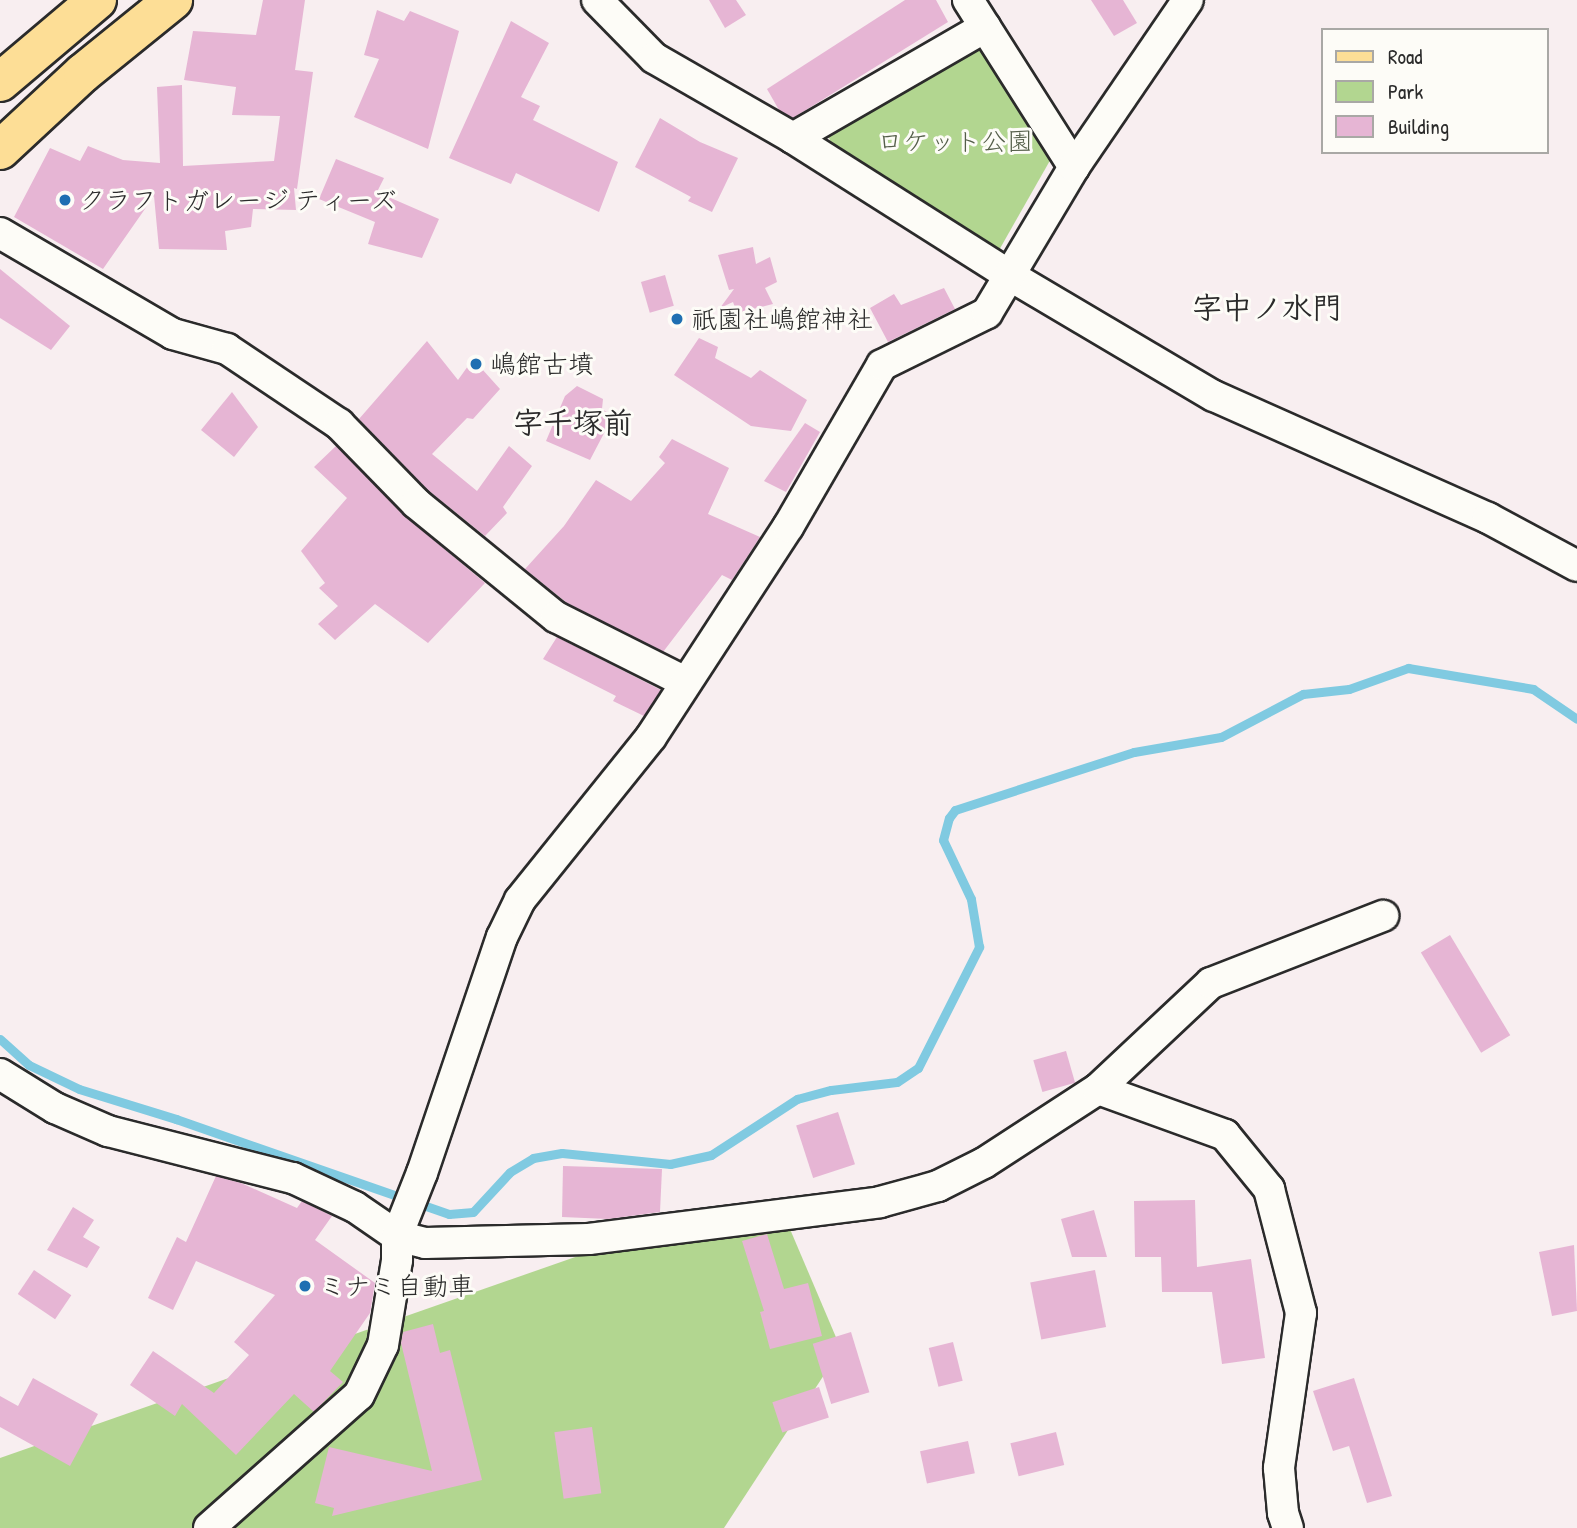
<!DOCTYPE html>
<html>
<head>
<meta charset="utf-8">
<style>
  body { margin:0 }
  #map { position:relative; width:1577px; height:1528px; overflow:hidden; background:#f8eef0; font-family:"Patrick Hand","Klee One",sans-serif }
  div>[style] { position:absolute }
  .green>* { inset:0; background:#b2d690 }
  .stream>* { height:9px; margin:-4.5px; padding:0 4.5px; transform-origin:4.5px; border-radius:4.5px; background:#80cae1 }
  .building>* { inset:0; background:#e6b5d4; transform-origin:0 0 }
  .roads { filter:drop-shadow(2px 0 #2b2b2b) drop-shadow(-2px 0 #2b2b2b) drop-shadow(0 2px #2b2b2b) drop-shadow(0 -2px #2b2b2b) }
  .minor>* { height:30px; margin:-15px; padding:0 15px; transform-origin:15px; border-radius:15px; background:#fdfcf7 }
  .primary>* { height:38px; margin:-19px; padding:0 19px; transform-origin:19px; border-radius:19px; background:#fdde96 }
  .dots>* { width:19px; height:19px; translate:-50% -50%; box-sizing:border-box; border:4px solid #fdfcf7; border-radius:50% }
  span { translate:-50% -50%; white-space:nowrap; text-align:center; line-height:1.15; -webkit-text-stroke:6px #fdfcf7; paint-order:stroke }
  .park-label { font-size:26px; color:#545e49 }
  .poi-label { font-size:26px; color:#2b2b2b }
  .left { translate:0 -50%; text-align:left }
  .quarter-label { font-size:30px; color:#2b2b2b; font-weight:700 }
  .legend { position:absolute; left:1321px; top:28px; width:228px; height:126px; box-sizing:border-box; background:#fdfcf7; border:2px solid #a9a8a5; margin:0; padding:9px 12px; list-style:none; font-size:21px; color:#2b2b2b }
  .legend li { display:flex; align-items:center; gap:14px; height:35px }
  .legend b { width:35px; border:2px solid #a9a8a5 }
</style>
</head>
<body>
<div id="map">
  <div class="green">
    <i style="clip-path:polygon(962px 48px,981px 49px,1052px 157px,998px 252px,834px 151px,828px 135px)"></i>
    <i style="clip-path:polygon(784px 1215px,841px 1349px,724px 1528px,0 1528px,0 1458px,601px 1248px)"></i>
  </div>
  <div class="stream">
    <i style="left:0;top:1039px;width:39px;rotate:42deg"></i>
    <i style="left:29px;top:1065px;width:55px;rotate:25.6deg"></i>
    <i style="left:79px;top:1089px;width:102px;rotate:17.2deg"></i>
    <i style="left:176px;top:1119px;width:289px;rotate:19.2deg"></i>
    <i style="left:449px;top:1214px;width:24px;rotate:-5deg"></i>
    <i style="left:473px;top:1212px;width:54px;rotate:-47.2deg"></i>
    <i style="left:510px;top:1172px;width:27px;rotate:-31deg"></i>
    <i style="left:533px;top:1158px;width:29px;rotate:-10deg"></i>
    <i style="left:562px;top:1153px;width:109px;rotate:5.8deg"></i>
    <i style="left:670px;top:1164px;width:42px;rotate:-12.4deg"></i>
    <i style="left:711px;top:1155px;width:103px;rotate:-33.1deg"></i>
    <i style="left:797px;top:1099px;width:35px;rotate:-15deg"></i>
    <i style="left:831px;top:1090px;width:66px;rotate:-6.9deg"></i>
    <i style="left:897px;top:1082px;width:25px;rotate:-34deg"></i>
    <i style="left:918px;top:1068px;width:136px;rotate:-63.2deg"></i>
    <i style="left:979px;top:947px;width:49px;rotate:-99.5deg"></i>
    <i style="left:971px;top:899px;width:65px;rotate:-115.4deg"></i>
    <i style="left:943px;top:840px;width:23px;rotate:-75deg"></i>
    <i style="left:949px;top:818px;width:10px;rotate:-53deg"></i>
    <i style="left:955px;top:810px;width:188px;rotate:-18deg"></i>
    <i style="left:1134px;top:752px;width:88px;rotate:-9.8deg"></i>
    <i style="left:1221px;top:737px;width:93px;rotate:-27.7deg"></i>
    <i style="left:1303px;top:694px;width:46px;rotate:-6.2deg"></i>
    <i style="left:1349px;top:689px;width:63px;rotate:-19.6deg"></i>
    <i style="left:1408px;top:668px;width:127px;rotate:9.5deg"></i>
    <i style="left:1533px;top:689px;width:53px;rotate:34.3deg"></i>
  </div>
  <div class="building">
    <i style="clip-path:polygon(263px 0,305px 0,295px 70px,313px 72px,297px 189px,294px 188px,296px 210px,253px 209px,251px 227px,225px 231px,227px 250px,159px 249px,154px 196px,103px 269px,14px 217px,50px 148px,80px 161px,88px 146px,123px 160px,160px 163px,157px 87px,182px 85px,183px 166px,274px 161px,280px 116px,232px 115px,236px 87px,184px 80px,193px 31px,256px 35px)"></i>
    <i style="clip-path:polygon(709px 0,736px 0,746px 15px,725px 28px)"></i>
    <i style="clip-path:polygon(905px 0,936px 0,948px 22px,793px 118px,779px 110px,767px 89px)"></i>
    <i style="clip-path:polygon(1091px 0,1123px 0,1137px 23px,1114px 36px)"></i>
    <i style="clip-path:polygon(377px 10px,404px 21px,410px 11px,459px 31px,428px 149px,354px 117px,379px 59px,364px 55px)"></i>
    <i style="clip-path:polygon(511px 21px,549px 43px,521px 97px,540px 106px,533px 120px,618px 162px,599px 212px,516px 173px,511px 184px,449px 158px)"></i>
    <i style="clip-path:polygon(660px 118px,700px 142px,738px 158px,712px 212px,688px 201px,691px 197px,635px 167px)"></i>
    <i style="clip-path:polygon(336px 159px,384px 178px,377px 192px,439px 219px,422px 258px,368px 244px,375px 222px,319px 199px)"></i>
    <i style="clip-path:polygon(753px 247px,756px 264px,770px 257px,777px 282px,765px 288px,773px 304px,737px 313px,733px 302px,720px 308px,734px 289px,729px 290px,718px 255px)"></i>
    <i style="clip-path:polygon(0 269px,70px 326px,51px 350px,0 318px)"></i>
    <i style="left:665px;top:275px;width:32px;height:25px;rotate:74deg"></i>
    <i style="clip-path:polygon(944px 288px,955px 309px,888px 342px,870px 308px,894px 294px,901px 305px)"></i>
    <i style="clip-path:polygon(699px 338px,718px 347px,715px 358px,751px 378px,760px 370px,807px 400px,791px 431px,751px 426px,674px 375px)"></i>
    <i style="clip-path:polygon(427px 341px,458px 380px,473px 359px,500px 389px,473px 419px,467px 418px,432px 454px,477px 491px,509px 446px,532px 466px,503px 507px,507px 513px,485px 536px,428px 490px,359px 419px)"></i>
    <i style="clip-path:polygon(577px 386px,603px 399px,602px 409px,613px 416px,590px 460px,546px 441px,565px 396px)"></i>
    <i style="clip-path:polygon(232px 392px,258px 427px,234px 457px,201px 430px)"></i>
    <i style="clip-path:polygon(805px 423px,820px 432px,786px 492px,764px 481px)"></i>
    <i style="clip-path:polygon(672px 439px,729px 468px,708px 514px,760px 537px,732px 580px,722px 575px,663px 652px,567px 603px,525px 569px,564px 526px,596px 480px,631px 501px,665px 463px,659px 457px)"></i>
    <i style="clip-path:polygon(336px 446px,405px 516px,485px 583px,428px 643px,375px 604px,335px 640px,318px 624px,338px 606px,319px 588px,325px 583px,301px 551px,347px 498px,314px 467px)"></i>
    <i style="clip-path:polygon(557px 637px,661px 690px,644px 716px,613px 701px,616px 696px,543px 659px)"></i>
    <i style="left:1450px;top:935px;width:117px;height:34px;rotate:59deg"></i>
    <i style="left:1066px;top:1051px;width:33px;height:34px;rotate:74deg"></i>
    <i style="left:838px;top:1112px;width:55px;height:44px;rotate:72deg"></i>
    <i style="clip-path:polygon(563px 1166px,662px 1169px,660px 1212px,608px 1219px,562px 1217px)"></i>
    <i style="clip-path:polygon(216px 1176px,241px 1183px,297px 1208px,302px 1201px,332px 1216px,315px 1240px,375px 1283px,370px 1313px,330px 1371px,343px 1382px,314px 1412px,294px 1394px,236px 1455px,182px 1404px,175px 1416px,130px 1385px,153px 1351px,214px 1393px,249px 1355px,234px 1342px,275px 1295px,196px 1261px,173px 1310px,148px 1298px,177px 1237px,186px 1242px)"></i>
    <i style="clip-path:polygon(1195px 1200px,1197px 1267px,1251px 1259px,1265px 1358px,1222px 1364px,1212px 1292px,1162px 1292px,1161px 1257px,1135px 1257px,1134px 1201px)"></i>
    <i style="clip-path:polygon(73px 1207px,94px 1220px,83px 1237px,100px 1247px,87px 1268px,47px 1250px)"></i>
    <i style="clip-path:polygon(1094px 1210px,1107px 1257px,1072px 1257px,1061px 1219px)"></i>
    <i style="clip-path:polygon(767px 1234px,784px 1289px,808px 1283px,822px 1336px,770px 1349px,760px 1312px,764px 1311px,742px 1241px)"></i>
    <i style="clip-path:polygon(1574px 1245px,1577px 1311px,1552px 1316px,1539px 1252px)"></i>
    <i style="left:34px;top:1270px;width:45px;height:29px;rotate:34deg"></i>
    <i style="left:1095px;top:1270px;width:58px;height:66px;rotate:79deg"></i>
    <i style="clip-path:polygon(433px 1324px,440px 1353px,450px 1350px,482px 1480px,332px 1516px,334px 1508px,315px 1503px,329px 1447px,432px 1471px,401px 1343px,403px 1332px)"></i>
    <i style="left:851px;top:1332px;width:63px;height:40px;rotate:73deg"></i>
    <i style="left:953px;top:1342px;width:40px;height:25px;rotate:76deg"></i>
    <i style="clip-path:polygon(33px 1378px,98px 1414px,70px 1466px,0 1427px,0 1396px,18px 1406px)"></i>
    <i style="clip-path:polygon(1354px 1378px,1392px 1496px,1367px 1503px,1349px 1446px,1333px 1451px,1313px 1391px)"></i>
    <i style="left:819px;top:1387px;width:32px;height:49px;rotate:72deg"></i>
    <i style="left:592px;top:1427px;width:67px;height:38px;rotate:82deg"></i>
    <i style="left:1056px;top:1432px;width:34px;height:47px;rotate:76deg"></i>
    <i style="left:968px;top:1441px;width:33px;height:49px;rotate:78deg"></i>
  </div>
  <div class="roads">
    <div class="minor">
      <i style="left:597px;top:0;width:81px;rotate:45.5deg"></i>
      <i style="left:654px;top:58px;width:160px;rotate:29.9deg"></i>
      <i style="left:793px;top:138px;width:256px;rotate:32.4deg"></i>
      <i style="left:1009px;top:275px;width:238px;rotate:30.6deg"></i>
      <i style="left:1214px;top:396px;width:300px;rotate:24deg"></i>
      <i style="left:1488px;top:518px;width:101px;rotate:28.3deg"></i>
      <i style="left:968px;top:0;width:198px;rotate:57.6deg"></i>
      <i style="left:793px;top:138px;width:222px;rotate:-30deg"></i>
      <i style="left:0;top:233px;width:200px;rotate:30.3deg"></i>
      <i style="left:173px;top:334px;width:56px;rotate:15.5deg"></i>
      <i style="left:227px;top:349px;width:135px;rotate:33.8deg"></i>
      <i style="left:339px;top:424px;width:110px;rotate:45.7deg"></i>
      <i style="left:416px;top:503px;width:181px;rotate:39.2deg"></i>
      <i style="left:556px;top:617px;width:144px;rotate:26.7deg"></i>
      <i style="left:0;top:1074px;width:65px;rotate:31.7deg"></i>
      <i style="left:55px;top:1108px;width:58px;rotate:23.5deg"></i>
      <i style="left:108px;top:1131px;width:191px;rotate:14.3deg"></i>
      <i style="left:293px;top:1178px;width:68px;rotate:25.1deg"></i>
      <i style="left:355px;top:1207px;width:51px;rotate:34.6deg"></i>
      <i style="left:397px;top:1236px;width:29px;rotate:14deg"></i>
      <i style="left:425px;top:1243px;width:164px;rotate:-1.4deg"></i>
      <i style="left:589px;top:1239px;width:293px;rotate:-7.2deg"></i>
      <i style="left:880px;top:1202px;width:60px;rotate:-15.4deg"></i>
      <i style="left:938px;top:1186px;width:51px;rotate:-26.6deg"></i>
      <i style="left:984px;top:1163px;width:136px;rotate:-33deg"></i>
      <i style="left:1098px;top:1089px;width:155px;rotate:-43.2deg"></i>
      <i style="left:1211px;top:983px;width:185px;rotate:-21.3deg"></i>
      <i style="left:1098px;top:1089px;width:135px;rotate:19.9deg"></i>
      <i style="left:1225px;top:1135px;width:70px;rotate:50.8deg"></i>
      <i style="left:1269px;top:1189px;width:128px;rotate:75.5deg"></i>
      <i style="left:1301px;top:1313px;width:157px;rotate:98.1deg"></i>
      <i style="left:1279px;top:1468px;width:45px;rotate:84.9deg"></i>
      <i style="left:1283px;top:1513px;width:16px;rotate:72deg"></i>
      <i style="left:209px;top:1528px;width:200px;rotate:-41.6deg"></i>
      <i style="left:359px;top:1395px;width:55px;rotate:-64.4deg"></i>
      <i style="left:383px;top:1345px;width:86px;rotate:-80.6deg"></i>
      <i style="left:397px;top:1260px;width:24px;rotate:-90deg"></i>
      <i style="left:397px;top:1236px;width:68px;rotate:-68.4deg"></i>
      <i style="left:422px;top:1173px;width:249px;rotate:-71.3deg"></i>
      <i style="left:502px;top:937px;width:41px;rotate:-64.1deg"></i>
      <i style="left:520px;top:900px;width:209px;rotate:-51.2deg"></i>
      <i style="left:651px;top:737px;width:251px;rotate:-56.9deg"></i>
      <i style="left:788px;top:527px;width:187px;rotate:-59.9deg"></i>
      <i style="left:882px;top:365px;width:117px;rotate:-26.3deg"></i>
      <i style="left:987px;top:313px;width:170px;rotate:-59.2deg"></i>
      <i style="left:1074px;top:167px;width:202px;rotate:-55.7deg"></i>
    </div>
    <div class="primary">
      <i style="left:0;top:82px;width:127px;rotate:-40.2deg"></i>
      <i style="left:0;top:150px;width:113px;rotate:-42.9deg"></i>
      <i style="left:83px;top:73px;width:116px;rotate:-39deg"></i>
    </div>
  </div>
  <div class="dots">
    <i style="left:65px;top:200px;background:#1f6fb2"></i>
    <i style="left:677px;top:319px;background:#1f6fb2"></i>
    <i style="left:476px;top:364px;background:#1f6fb2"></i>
    <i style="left:305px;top:1286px;background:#1f6fb2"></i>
  </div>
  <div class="park-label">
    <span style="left:955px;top:141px">ロケット公園</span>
  </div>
  <div class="poi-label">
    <span class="left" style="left:79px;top:200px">クラフトガレージ ティーズ</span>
    <span class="left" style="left:691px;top:319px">祇園社嶋館神社</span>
    <span class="left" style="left:490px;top:364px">嶋館古墳</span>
    <span class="left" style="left:319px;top:1286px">ミナミ自動車</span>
  </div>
  <div class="quarter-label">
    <span style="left:1267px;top:307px">字中ノ水門</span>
    <span style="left:573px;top:422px">字千塚前</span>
  </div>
  <ul class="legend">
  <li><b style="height:9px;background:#fdde96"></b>Road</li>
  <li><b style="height:19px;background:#b2d690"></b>Park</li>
  <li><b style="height:19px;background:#e6b5d4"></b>Building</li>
  </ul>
</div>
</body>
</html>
